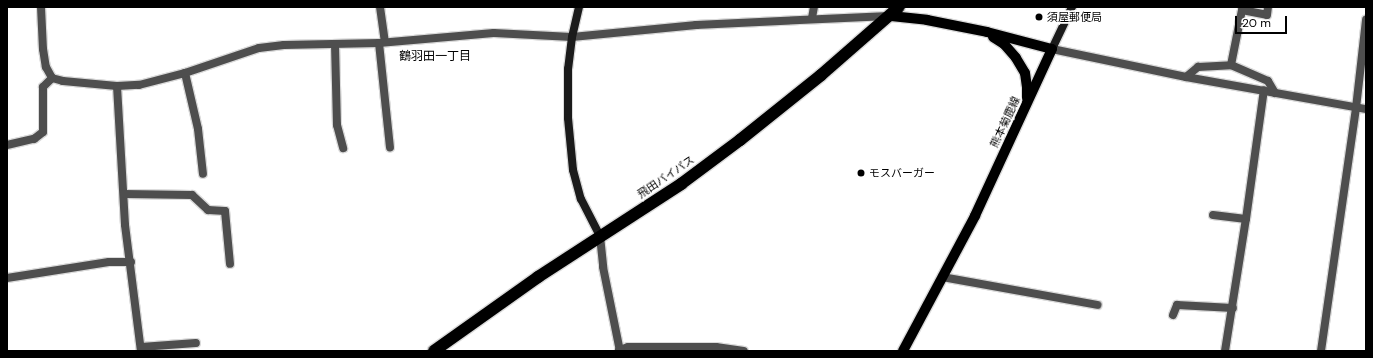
<!DOCTYPE html>
<html>
<head>
<meta charset="utf-8">
<style>
  body { margin:0 }
  #map { position:relative; width:1373px; height:358px; overflow:hidden; background:#fff; font-family:"DM Sans","Noto Sans JP",sans-serif }
  div>[style] { position:absolute }
  .roads { filter:drop-shadow(1px 0 #dbdbdb) drop-shadow(-1px 0 #dbdbdb) drop-shadow(0 1px #dbdbdb) drop-shadow(0 -1px #dbdbdb) }
  .lane>* { height:8px; margin:-4px; padding:0 4px; transform-origin:4px; border-radius:4px; background:#4e4e4e }
  .street>* { height:8px; margin:-4px; padding:0 4px; transform-origin:4px; border-radius:4px; background:#4e4e4e }
  .secondary>* { height:8px; margin:-4px; padding:0 4px; transform-origin:4px; border-radius:4px; background:#1b1b1b }
  .primary>* { height:10px; margin:-5px; padding:0 5px; transform-origin:5px; border-radius:5px; background:#000 }
  .highway>* { height:12px; margin:-6px; padding:0 6px; transform-origin:6px; border-radius:6px; background:#000 }
  .dots>* { width:11px; height:11px; translate:-50% -50%; box-sizing:border-box; border:2px solid #fff; border-radius:50% }
  span { translate:-50% -50%; white-space:nowrap; text-align:center; line-height:1.15; -webkit-text-stroke:3.5px #fff; paint-order:stroke }
  .poi-label { font-size:11px; color:#000 }
  .left { translate:0 -50%; text-align:left }
  .street-label { font-size:11px; color:#000 }
  .neighbourhood-label { font-size:12px; color:#000 }
  .frame { position:absolute; inset:0; border:8px solid #000; pointer-events:none }
  .scale { position:absolute; left:1235px; top:16px; width:52px; height:18px; box-sizing:border-box; border:2px solid #000; border-top:0; padding-left:5px; font-size:12px; line-height:14px; white-space:nowrap; color:#000; -webkit-text-stroke:3px #fff; paint-order:stroke }
</style>
</head>
<body>
<div id="map">
  <div class="roads">
    <div class="lane">
      <i style="left:7px;top:278px;width:103px;rotate:-8.9deg"></i>
      <i style="left:109px;top:262px;width:22px"></i>
      <i style="left:1173px;top:315px;width:11px;rotate:-68deg"></i>
      <i style="left:1177px;top:305px;width:56px;rotate:3.1deg"></i>
      <i style="left:619px;top:350px;width:9px;rotate:-18deg"></i>
      <i style="left:628px;top:347px;width:88px"></i>
      <i style="left:716px;top:347px;width:28px;rotate:8deg"></i>
    </div>
    <div class="street">
      <i style="left:41px;top:7px;width:42px;rotate:87.3deg"></i>
      <i style="left:43px;top:49px;width:18px;rotate:81deg"></i>
      <i style="left:46px;top:67px;width:13px;rotate:61deg"></i>
      <i style="left:380px;top:7px;width:35px;rotate:82deg"></i>
      <i style="left:812px;top:18px;width:11px;rotate:-80deg"></i>
      <i style="left:379px;top:43px;width:105px;rotate:84deg"></i>
      <i style="left:335px;top:44px;width:81px;rotate:88.6deg"></i>
      <i style="left:337px;top:125px;width:24px;rotate:75deg"></i>
      <i style="left:1052px;top:49px;width:137px;rotate:11.8deg"></i>
      <i style="left:1186px;top:77px;width:183px;rotate:10.1deg"></i>
      <i style="left:1231px;top:65px;width:56px;rotate:-78.7deg"></i>
      <i style="left:1242px;top:10px;width:25px;rotate:11deg"></i>
      <i style="left:1267px;top:15px;width:8px;rotate:-83deg"></i>
      <i style="left:185px;top:73px;width:57px;rotate:76.9deg"></i>
      <i style="left:198px;top:129px;width:45px;rotate:83.7deg"></i>
      <i style="left:1186px;top:77px;width:16px;rotate:-40deg"></i>
      <i style="left:1198px;top:67px;width:33px;rotate:-3deg"></i>
      <i style="left:1231px;top:65px;width:40px;rotate:23.4deg"></i>
      <i style="left:1268px;top:81px;width:14px;rotate:60deg"></i>
      <i style="left:52px;top:78px;width:11px;rotate:15deg"></i>
      <i style="left:63px;top:81px;width:54px;rotate:5.3deg"></i>
      <i style="left:117px;top:86px;width:22px;rotate:-3deg"></i>
      <i style="left:139px;top:85px;width:48px;rotate:-14.6deg"></i>
      <i style="left:185px;top:73px;width:78px;rotate:-18.7deg"></i>
      <i style="left:259px;top:48px;width:25px;rotate:-7deg"></i>
      <i style="left:284px;top:45px;width:95px;rotate:-1.2deg"></i>
      <i style="left:379px;top:43px;width:115px;rotate:-5deg"></i>
      <i style="left:494px;top:33px;width:78px;rotate:2.9deg"></i>
      <i style="left:572px;top:37px;width:125px;rotate:-5.5deg"></i>
      <i style="left:696px;top:25px;width:193px;rotate:-2.7deg"></i>
      <i style="left:117px;top:86px;width:139px;rotate:86.7deg"></i>
      <i style="left:125px;top:225px;width:127px;rotate:82.8deg"></i>
      <i style="left:7px;top:145px;width:28px;rotate:-13deg"></i>
      <i style="left:34px;top:139px;width:11px;rotate:-38deg"></i>
      <i style="left:43px;top:132px;width:45px;rotate:-90deg"></i>
      <i style="left:43px;top:87px;width:13px;rotate:-45deg"></i>
      <i style="left:124px;top:194px;width:68px;rotate:0.8deg"></i>
      <i style="left:192px;top:195px;width:22px;rotate:43deg"></i>
      <i style="left:208px;top:210px;width:17px;rotate:3deg"></i>
      <i style="left:225px;top:211px;width:53px;rotate:84.6deg"></i>
      <i style="left:1213px;top:215px;width:33px;rotate:7deg"></i>
      <i style="left:600px;top:236px;width:31px;rotate:84deg"></i>
      <i style="left:603px;top:267px;width:86px;rotate:78.6deg"></i>
      <i style="left:942px;top:277px;width:158px;rotate:10.2deg"></i>
      <i style="left:141px;top:347px;width:55px;rotate:-4.2deg"></i>
      <i style="left:1225px;top:351px;width:134px;rotate:-81deg"></i>
      <i style="left:1246px;top:219px;width:130px;rotate:-82.1deg"></i>
      <i style="left:1321px;top:351px;width:246px;rotate:-81.8deg"></i>
      <i style="left:1356px;top:108px;width:89px;rotate:-83.5deg"></i>
    </div>
    <div class="secondary">
      <i style="left:579px;top:7px;width:31px;rotate:103deg"></i>
      <i style="left:572px;top:37px;width:32px;rotate:97deg"></i>
      <i style="left:568px;top:69px;width:49px;rotate:90deg"></i>
      <i style="left:568px;top:118px;width:52px;rotate:84.5deg"></i>
      <i style="left:573px;top:170px;width:30px;rotate:75deg"></i>
      <i style="left:581px;top:199px;width:42px;rotate:62.8deg"></i>
      <i style="left:1052px;top:49px;width:47px;rotate:-64.5deg"></i>
    </div>
    <div class="primary">
      <i style="left:891px;top:16px;width:36px;rotate:6deg"></i>
      <i style="left:927px;top:20px;width:61px;rotate:11.3deg"></i>
      <i style="left:987px;top:32px;width:67px;rotate:14.7deg"></i>
      <i style="left:1052px;top:49px;width:184px;rotate:114.8deg"></i>
      <i style="left:975px;top:216px;width:153px;rotate:118.1deg"></i>
      <i style="left:993px;top:37px;width:13px;rotate:32deg"></i>
      <i style="left:1004px;top:44px;width:18px;rotate:49deg"></i>
      <i style="left:1016px;top:58px;width:17px;rotate:59deg"></i>
      <i style="left:1025px;top:73px;width:14px;rotate:82deg"></i>
      <i style="left:1027px;top:87px;width:13px;rotate:90deg"></i>
    </div>
    <div class="highway">
      <i style="left:434px;top:351px;width:128px;rotate:-35.4deg"></i>
      <i style="left:538px;top:277px;width:171px;rotate:-33deg"></i>
      <i style="left:681px;top:184px;width:74px;rotate:-36.7deg"></i>
      <i style="left:740px;top:140px;width:104px;rotate:-38.7deg"></i>
      <i style="left:821px;top:75px;width:103px;rotate:-41.1deg"></i>
    </div>
  </div>
  <div class="dots">
    <i style="left:1039px;top:17px;background:#000"></i>
    <i style="left:861px;top:173px;background:#000"></i>
  </div>
  <div class="poi-label">
    <span class="left" style="left:1047px;top:17px">須屋郵便局</span>
    <span class="left" style="left:869px;top:173px">モスバーガー</span>
  </div>
  <div class="street-label">
    <span style="left:1005px;top:122px;rotate:-65deg">熊本菊鹿線</span>
    <span style="left:666px;top:177px;rotate:-34deg">飛田バイパス</span>
  </div>
  <div class="neighbourhood-label">
    <span style="left:435px;top:57px">鶴羽田一丁目</span>
  </div>
  <div class="frame"></div>
  <div class="scale">20 m</div>
</div>
</body>
</html>
